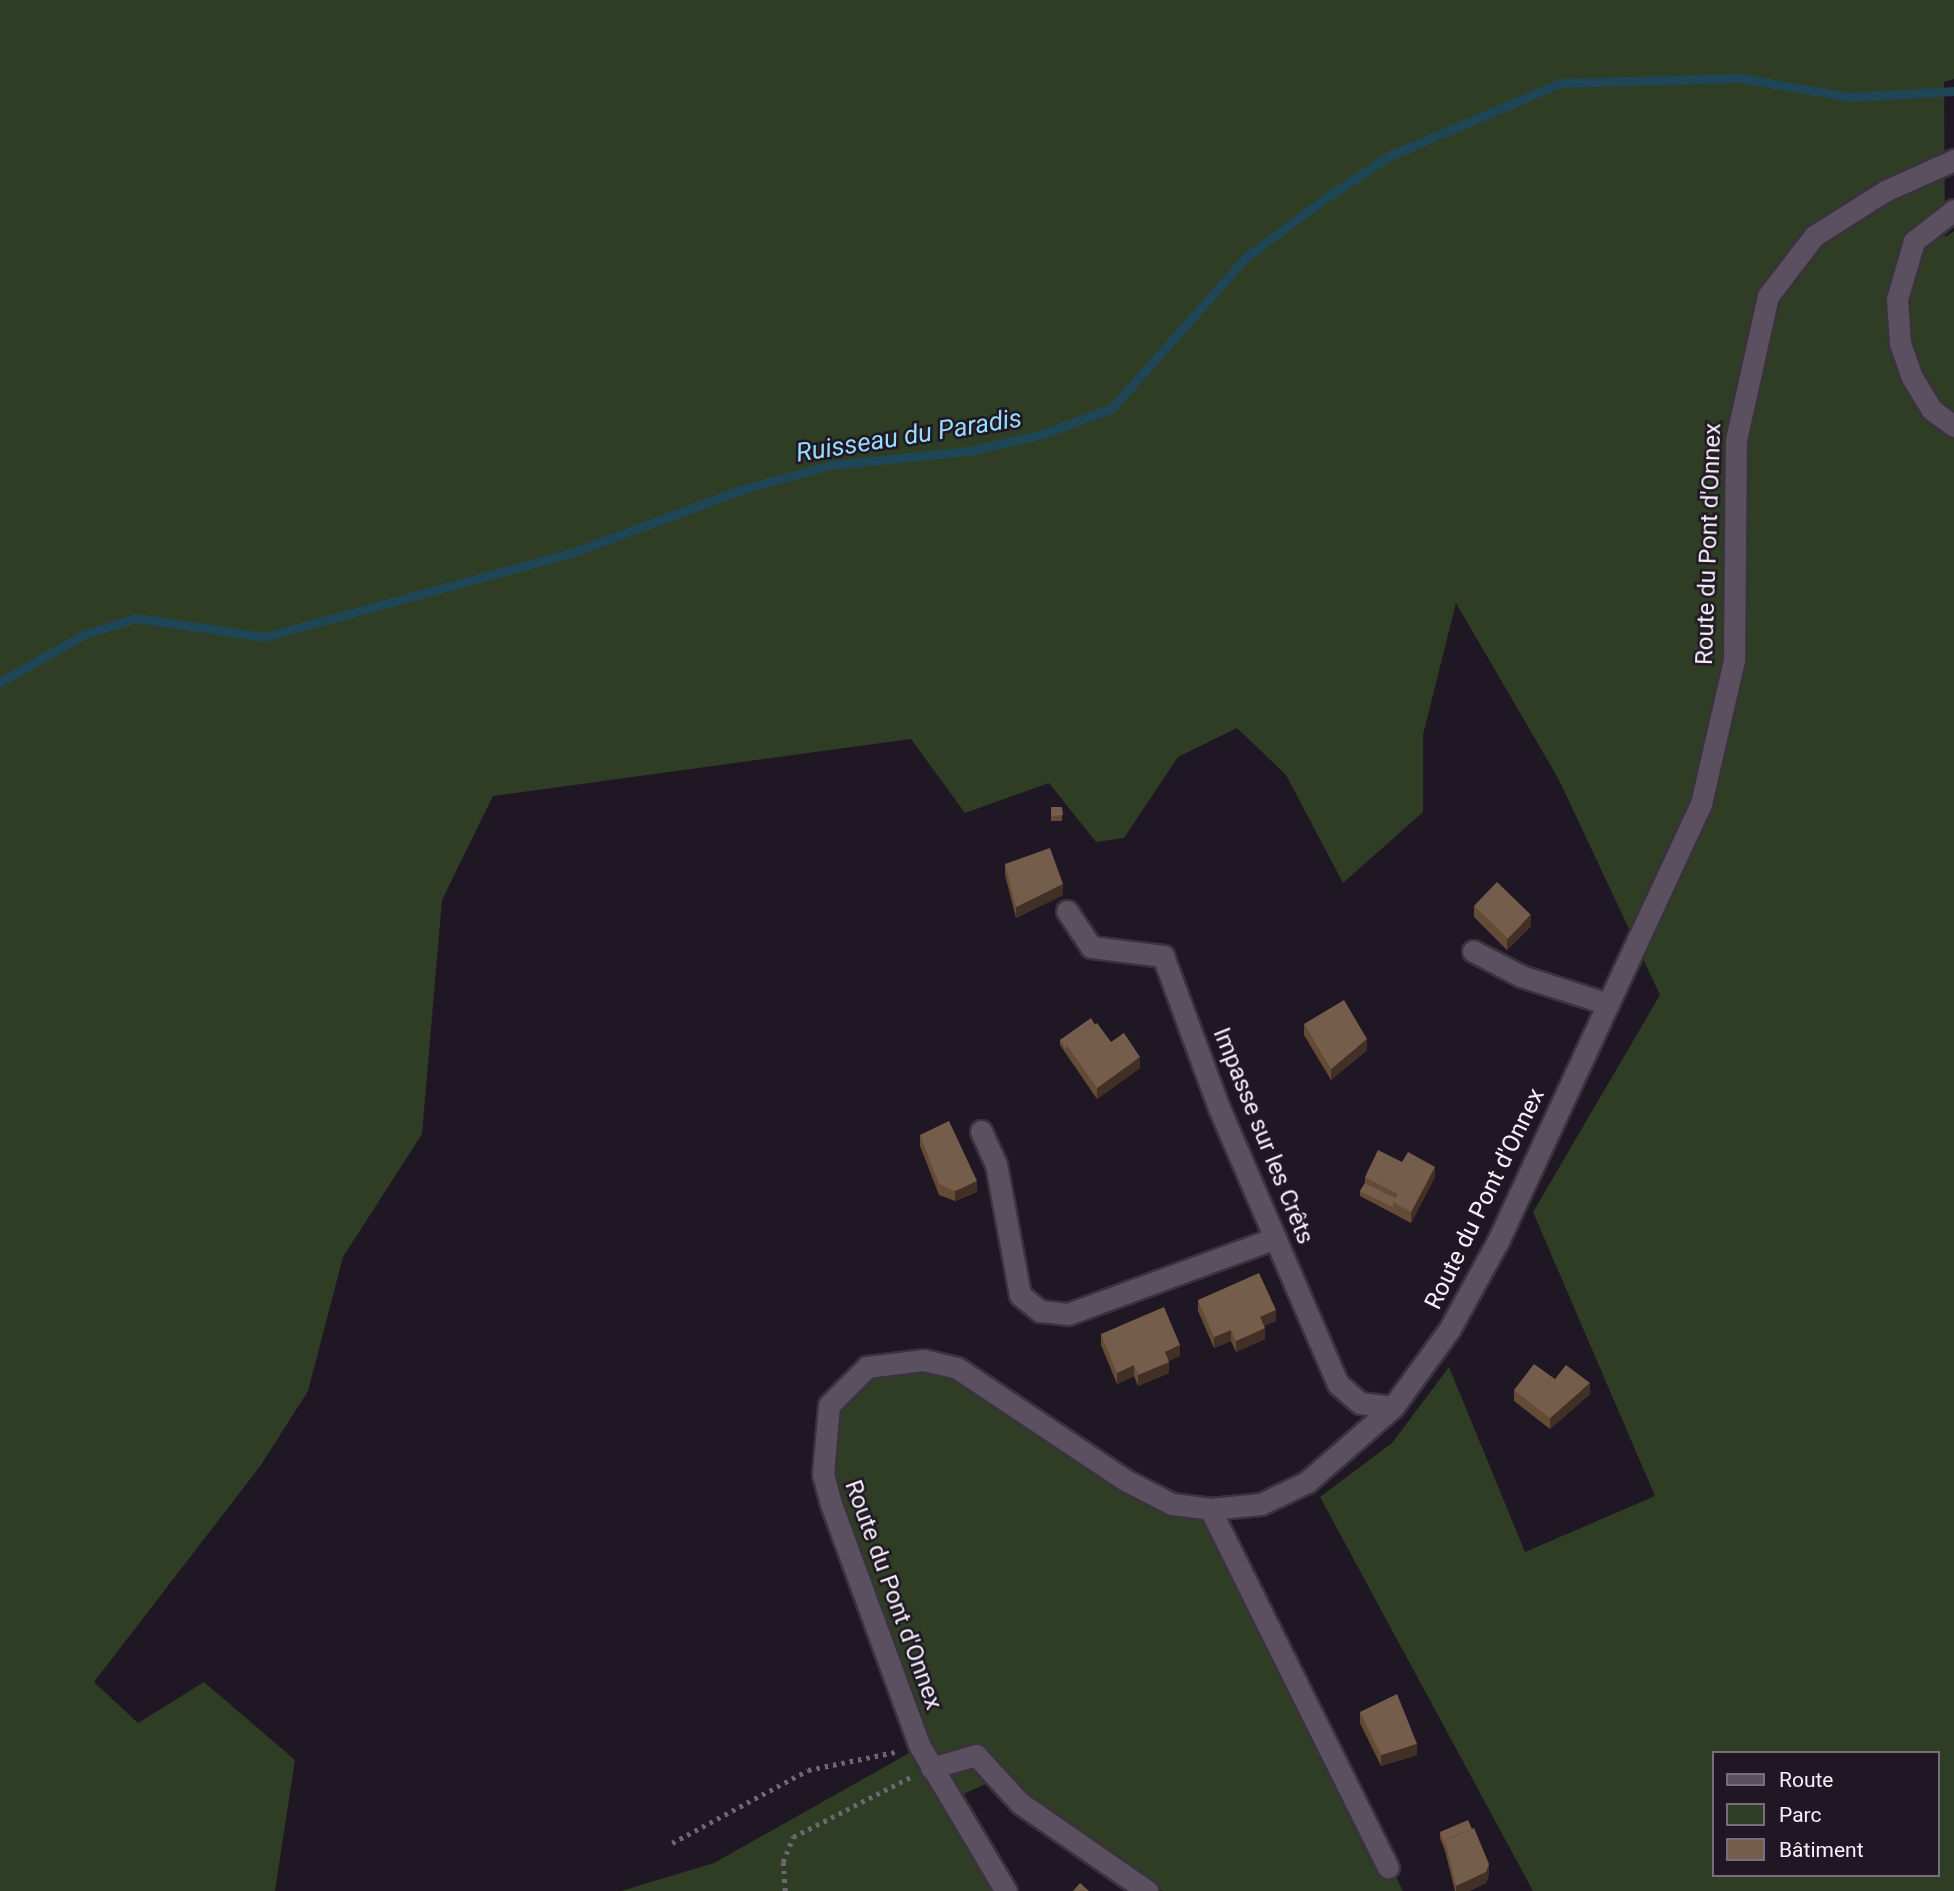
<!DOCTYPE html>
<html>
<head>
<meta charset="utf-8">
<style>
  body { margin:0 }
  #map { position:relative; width:1954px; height:1891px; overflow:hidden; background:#201724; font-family:Roboto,sans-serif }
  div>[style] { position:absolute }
  .green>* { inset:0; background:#2e3d24 }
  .stream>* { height:9px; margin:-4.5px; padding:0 4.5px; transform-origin:4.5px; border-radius:4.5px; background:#1e4656 }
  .path>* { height:4.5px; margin-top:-2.25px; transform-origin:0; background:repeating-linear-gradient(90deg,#6e6671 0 3.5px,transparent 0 8.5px) }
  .roads { filter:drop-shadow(2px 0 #39333c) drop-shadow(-2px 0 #39333c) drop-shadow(0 2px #39333c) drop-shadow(0 -2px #39333c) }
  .minor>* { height:21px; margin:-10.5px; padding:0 10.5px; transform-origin:10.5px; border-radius:10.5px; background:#5b505f }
  .tertiary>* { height:21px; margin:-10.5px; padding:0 10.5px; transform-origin:10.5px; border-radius:10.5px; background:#5b505f }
  .wall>* { inset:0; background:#644b35; transform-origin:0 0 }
  .shaded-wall>* { inset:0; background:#422f25 }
  .building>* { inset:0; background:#745d4a; transform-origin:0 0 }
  span { translate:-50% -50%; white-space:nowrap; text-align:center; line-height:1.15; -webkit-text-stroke:5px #201724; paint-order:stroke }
  .street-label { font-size:24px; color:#f7f0f9 }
  .water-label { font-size:26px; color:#95dcfb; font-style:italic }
  .legend { position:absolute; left:1712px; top:1751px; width:228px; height:126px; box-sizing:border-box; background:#201724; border:2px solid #766e79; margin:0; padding:9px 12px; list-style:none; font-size:21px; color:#f7f0f9 }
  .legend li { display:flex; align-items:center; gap:14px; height:35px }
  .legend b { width:35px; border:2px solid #766e79 }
</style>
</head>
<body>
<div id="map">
  <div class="green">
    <i style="clip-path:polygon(evenodd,0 0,1954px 0,1954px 79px,1944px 82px,1945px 237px,1954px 231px,1954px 1891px,1533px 1891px,1320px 1497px,1392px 1443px,1449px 1367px,1525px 1552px,1655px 1496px,1533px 1212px,1660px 995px,1559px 780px,1456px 603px,1423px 735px,1423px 812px,1343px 883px,1286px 775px,1237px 728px,1178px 757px,1124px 838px,1096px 842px,1049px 783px,965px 813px,911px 739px,493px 796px,442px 900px,422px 1134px,343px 1257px,308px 1391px,261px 1465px,94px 1682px,138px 1723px,204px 1682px,295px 1760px,275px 1891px,0 1891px,0 0,1714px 1753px,1938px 1753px,1938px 1875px,1714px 1875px,1714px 1753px)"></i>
    <i style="clip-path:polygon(923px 1360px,1125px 1480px,1210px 1509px,1231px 1540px,1403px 1891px,1163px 1891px,986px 1784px,950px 1800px,1006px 1891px,621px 1891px,714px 1863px,920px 1747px,831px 1504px,823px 1435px,847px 1381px)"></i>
  </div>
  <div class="stream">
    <i style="left:0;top:682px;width:98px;rotate:-29.5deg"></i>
    <i style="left:85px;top:634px;width:53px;rotate:-17.4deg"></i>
    <i style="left:136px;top:618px;width:129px;rotate:8.4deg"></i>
    <i style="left:264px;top:637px;width:321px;rotate:-15.3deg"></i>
    <i style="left:574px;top:552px;width:180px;rotate:-20.4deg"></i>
    <i style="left:743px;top:489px;width:91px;rotate:-15.3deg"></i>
    <i style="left:831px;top:465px;width:139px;rotate:-5.8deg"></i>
    <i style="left:969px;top:451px;width:76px;rotate:-12.9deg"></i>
    <i style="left:1043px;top:434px;width:74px;rotate:-20.6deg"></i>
    <i style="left:1112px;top:408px;width:200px;rotate:-48.4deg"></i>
    <i style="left:1245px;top:258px;width:94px;rotate:-36.7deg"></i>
    <i style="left:1320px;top:202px;width:83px;rotate:-33.7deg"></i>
    <i style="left:1389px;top:156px;width:186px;rotate:-23.1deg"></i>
    <i style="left:1560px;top:83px;width:180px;rotate:-1.6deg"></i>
    <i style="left:1740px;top:78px;width:111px;rotate:9.9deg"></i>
    <i style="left:1849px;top:97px;width:105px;rotate:-3.3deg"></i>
  </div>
  <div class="path">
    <i style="left:672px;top:1843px;width:154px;rotate:-28.2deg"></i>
    <i style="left:808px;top:1770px;width:89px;rotate:-11.7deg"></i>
    <i style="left:785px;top:1891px;width:29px;rotate:-94deg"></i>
    <i style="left:783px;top:1862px;width:27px;rotate:-68deg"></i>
    <i style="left:793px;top:1837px;width:132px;rotate:-27deg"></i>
  </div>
  <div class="roads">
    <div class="minor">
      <i style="left:1954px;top:210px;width:51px;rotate:142.2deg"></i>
      <i style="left:1914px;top:241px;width:60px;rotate:106.3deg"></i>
      <i style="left:1897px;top:299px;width:44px;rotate:86.1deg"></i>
      <i style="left:1900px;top:343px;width:36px;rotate:71deg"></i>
      <i style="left:1912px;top:377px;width:39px;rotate:59deg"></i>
      <i style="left:1932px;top:410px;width:27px;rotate:36deg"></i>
      <i style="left:1067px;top:911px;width:43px;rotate:56.3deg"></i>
      <i style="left:1091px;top:947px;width:73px;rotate:7.1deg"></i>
      <i style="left:1163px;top:956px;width:162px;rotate:69.8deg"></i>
      <i style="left:1219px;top:1108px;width:301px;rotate:66.7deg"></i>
      <i style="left:1338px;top:1384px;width:29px;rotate:41deg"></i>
      <i style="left:1360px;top:1403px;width:33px;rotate:7deg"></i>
      <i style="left:1473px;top:951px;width:54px;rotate:27.5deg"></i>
      <i style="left:1521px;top:976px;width:91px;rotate:17.8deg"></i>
      <i style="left:981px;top:1131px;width:36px;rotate:66deg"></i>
      <i style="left:996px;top:1164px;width:133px;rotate:79.6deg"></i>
      <i style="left:1020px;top:1295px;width:26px;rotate:39deg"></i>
      <i style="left:1040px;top:1311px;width:28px;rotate:6deg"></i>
      <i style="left:1068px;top:1314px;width:221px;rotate:-20.1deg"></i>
      <i style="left:1210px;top:1509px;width:400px;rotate:63.6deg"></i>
      <i style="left:931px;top:1768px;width:47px;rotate:-16.1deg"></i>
      <i style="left:976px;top:1755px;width:65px;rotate:47.5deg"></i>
      <i style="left:1020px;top:1803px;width:155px;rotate:34.7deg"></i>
    </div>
    <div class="tertiary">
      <i style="left:1006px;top:1891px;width:168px;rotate:-120.8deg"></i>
      <i style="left:920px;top:1747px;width:259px;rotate:-110.1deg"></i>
      <i style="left:831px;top:1504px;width:31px;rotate:-105deg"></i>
      <i style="left:823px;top:1474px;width:69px;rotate:-85deg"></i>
      <i style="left:829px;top:1405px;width:54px;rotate:-45deg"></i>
      <i style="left:867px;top:1367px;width:56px;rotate:-7.1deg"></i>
      <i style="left:923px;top:1360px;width:35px;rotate:13deg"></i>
      <i style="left:957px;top:1368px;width:202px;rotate:33.7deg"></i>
      <i style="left:1125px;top:1480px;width:53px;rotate:27.1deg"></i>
      <i style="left:1172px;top:1504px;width:38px;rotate:7deg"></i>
      <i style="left:1210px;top:1509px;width:51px;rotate:-5.6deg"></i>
      <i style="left:1261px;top:1504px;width:51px;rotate:-25.6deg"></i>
      <i style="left:1307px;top:1482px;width:114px;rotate:-41.1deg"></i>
      <i style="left:1393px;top:1407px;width:95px;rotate:-54deg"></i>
      <i style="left:1449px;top:1330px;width:102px;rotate:-61.2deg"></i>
      <i style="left:1498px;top:1241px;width:482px;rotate:-65.1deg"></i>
      <i style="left:1701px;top:804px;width:148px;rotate:-77.1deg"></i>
      <i style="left:1734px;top:660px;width:220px;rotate:-89.5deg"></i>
      <i style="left:1736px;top:440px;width:148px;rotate:-77.5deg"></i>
      <i style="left:1768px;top:296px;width:76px;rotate:-52.5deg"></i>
      <i style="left:1814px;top:236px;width:84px;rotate:-32.4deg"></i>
      <i style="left:1885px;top:191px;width:76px;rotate:-24.2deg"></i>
    </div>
  </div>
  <div class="wall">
    <i style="left:1051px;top:807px;width:11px;height:14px"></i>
    <i style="clip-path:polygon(1005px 864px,1063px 895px,1016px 918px,1005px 875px)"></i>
    <i style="clip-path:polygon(1474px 906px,1531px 926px,1507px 950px,1474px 917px)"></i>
    <i style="clip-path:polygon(1304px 1024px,1367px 1050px,1331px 1080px,1304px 1035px)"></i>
    <i style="clip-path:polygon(1095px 1025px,1111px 1042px,1140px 1068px,1097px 1099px,1060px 1045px,1060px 1040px)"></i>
    <i style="clip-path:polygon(920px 1135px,977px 1192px,955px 1201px,939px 1195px,920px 1146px)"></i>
    <i style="clip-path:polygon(1365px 1177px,1435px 1177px,1411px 1223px,1360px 1196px,1360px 1191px,1365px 1183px)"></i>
    <i style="clip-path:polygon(1198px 1300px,1276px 1321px,1264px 1326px,1265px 1339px,1236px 1352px,1231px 1341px,1214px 1348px,1198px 1311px)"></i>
    <i style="clip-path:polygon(1101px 1334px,1180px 1356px,1168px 1361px,1169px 1373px,1138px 1386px,1134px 1376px,1117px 1384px,1101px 1345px)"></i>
    <i style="clip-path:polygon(1555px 1379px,1590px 1394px,1550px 1429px,1514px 1401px,1514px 1390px)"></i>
    <i style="clip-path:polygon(1360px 1712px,1417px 1755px,1381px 1766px,1360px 1723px)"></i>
    <i style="clip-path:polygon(1440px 1832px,1489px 1875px,1486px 1883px,1469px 1891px,1455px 1891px,1445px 1851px,1440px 1838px)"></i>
  </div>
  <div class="shaded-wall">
    <i style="clip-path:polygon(1063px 884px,1063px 895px,1016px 918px,1016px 907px)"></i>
    <i style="clip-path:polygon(1531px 915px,1531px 926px,1507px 950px,1507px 939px)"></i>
    <i style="clip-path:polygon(1367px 1039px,1367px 1050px,1331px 1080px,1331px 1069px)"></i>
    <i style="clip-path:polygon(1140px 1057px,1140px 1068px,1097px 1099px,1097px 1088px)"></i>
    <i style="clip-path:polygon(1435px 1167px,1435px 1177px,1411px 1223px,1411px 1212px)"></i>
    <i style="clip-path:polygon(977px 1181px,977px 1192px,955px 1201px,955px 1191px)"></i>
    <i style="clip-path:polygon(1276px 1310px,1276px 1321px,1260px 1328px,1260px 1317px)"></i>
    <i style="clip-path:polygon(1265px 1328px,1265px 1339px,1236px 1352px,1236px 1341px)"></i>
    <i style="clip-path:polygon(1231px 1330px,1231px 1341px,1214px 1348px,1214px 1337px)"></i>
    <i style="clip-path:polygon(1180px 1345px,1180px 1356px,1165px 1363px,1165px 1352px)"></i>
    <i style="clip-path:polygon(1169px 1362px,1169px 1373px,1138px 1386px,1138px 1375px)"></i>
    <i style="clip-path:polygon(1134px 1365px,1134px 1376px,1117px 1384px,1117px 1373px)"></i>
    <i style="clip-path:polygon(1590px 1383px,1590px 1394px,1550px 1429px,1550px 1418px)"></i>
    <i style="clip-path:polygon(1417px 1744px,1417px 1755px,1381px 1766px,1381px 1755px)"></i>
    <i style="clip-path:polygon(1489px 1864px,1489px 1875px,1486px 1883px,1469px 1891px,1456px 1891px,1456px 1886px)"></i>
  </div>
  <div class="building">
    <i style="clip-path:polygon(1051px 807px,1062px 807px,1063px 815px,1051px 816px)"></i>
    <i style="clip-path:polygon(1050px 848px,1063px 884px,1016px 907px,1005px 864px)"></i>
    <i style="left:1497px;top:882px;width:47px;height:33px;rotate:44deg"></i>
    <i style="clip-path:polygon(1344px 1000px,1367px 1039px,1331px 1069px,1304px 1024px)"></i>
    <i style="clip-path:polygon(1091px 1018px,1095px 1025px,1066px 1044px,1066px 1049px,1060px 1040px)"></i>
    <i style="clip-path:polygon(1097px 1023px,1111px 1042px,1124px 1033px,1140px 1057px,1097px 1088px,1066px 1044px)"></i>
    <i style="clip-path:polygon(949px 1121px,977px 1181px,955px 1191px,939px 1184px,920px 1135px)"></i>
    <i style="clip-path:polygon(1378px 1150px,1402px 1162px,1408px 1152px,1435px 1167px,1411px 1212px,1393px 1202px,1398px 1194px,1365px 1177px)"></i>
    <i style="clip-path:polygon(1365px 1183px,1395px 1198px,1393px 1202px,1393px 1207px,1360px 1191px)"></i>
    <i style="clip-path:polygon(1259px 1273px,1276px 1310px,1260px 1317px,1265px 1328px,1236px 1341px,1231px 1330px,1214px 1337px,1198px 1300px)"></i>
    <i style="clip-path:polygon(1164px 1307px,1180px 1345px,1165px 1352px,1169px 1362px,1138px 1375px,1134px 1365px,1117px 1373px,1101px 1334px)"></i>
    <i style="clip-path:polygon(1534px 1364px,1555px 1379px,1566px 1365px,1590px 1383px,1550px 1418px,1514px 1390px)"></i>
    <i style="clip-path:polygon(1397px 1694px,1417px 1744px,1381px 1755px,1360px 1712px)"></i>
    <i style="clip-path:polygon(1468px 1820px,1472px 1829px,1445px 1840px,1445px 1845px,1440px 1832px)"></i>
    <i style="clip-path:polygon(1474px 1828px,1489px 1864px,1486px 1872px,1456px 1886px,1445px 1840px)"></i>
    <i style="clip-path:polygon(1080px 1883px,1089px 1891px,1073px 1891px)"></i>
  </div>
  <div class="street-label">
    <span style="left:1709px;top:544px;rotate:-88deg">Route du Pont d'Onnex</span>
    <span style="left:1263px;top:1136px;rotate:68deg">Impasse sur les Crêts</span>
    <span style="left:1485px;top:1199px;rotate:-64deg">Route du Pont d'Onnex</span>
    <span style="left:893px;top:1595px;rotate:70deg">Route du Pont d'Onnex</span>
  </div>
  <div class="water-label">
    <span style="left:909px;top:436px;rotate:-9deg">Ruisseau du Paradis</span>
  </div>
  <ul class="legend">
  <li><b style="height:9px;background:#5b505f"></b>Route</li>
  <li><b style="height:19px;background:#2e3d24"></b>Parc</li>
  <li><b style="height:19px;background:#745d4a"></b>Bâtiment</li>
  </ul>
</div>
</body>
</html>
